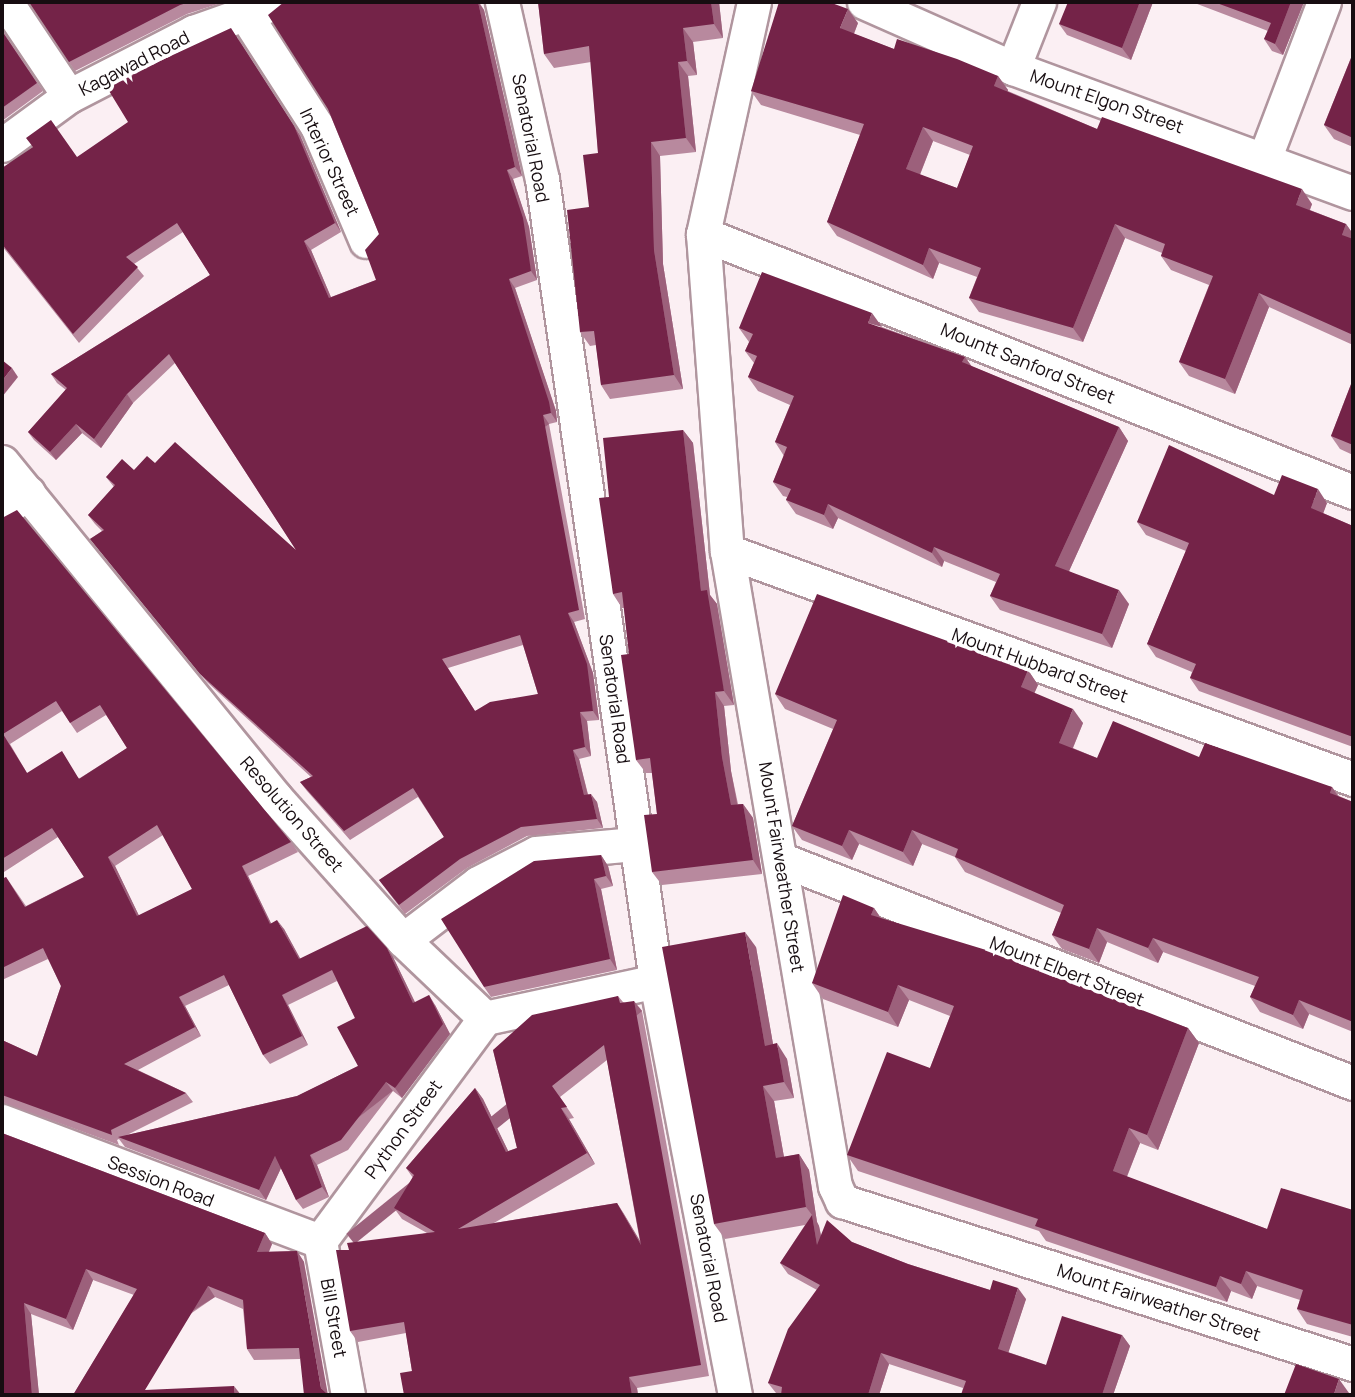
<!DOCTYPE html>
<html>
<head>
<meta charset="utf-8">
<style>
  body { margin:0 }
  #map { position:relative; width:1355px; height:1397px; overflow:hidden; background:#fbeff3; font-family:Manrope,sans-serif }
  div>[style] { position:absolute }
  .roads { filter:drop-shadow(2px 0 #b0959e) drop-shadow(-2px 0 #b0959e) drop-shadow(0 2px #b0959e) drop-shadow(0 -2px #b0959e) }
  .minor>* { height:33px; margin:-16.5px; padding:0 16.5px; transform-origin:16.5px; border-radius:16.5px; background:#fff }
  .wall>* { inset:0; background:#b8899e }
  .shaded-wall>* { inset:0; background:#9c607b; transform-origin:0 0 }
  .building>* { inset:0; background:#742348 }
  span { translate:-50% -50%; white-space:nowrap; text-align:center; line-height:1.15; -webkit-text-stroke:7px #fff; paint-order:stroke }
  .street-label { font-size:18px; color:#170d11 }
  .frame { position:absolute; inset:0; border:4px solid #170d11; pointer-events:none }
</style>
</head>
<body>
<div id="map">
  <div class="roads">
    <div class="minor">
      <i style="left:6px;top:2px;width:113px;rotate:56.2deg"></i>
      <i style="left:502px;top:2px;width:181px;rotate:77.3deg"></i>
      <i style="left:542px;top:179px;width:810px;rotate:81.91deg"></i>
      <i style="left:656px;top:981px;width:421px;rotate:79.2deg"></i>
      <i style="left:754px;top:2px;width:238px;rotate:102.4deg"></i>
      <i style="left:703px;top:234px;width:318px;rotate:85.7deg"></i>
      <i style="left:727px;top:551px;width:644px;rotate:80.35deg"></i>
      <i style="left:835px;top:1186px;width:17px;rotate:65deg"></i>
      <i style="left:842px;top:1201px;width:536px;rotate:17.69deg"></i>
      <i style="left:864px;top:2px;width:163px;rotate:23.9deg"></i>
      <i style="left:1013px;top:68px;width:362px;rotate:20.2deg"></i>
      <i style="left:245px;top:14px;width:133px;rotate:57.3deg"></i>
      <i style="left:317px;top:126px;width:125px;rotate:66.9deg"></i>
      <i style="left:1013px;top:68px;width:71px;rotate:-68.5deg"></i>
      <i style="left:2px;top:145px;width:83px;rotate:-36.2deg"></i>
      <i style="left:69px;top:96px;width:140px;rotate:-27.3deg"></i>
      <i style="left:193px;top:32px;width:90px;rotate:-19.4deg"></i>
      <i style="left:1265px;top:157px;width:166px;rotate:-69.2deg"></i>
      <i style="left:703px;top:234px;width:699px;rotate:21.65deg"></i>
      <i style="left:2px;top:462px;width:434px;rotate:50.8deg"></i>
      <i style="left:276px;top:798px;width:191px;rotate:48.2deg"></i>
      <i style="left:403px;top:940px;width:113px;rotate:43.6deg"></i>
      <i style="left:485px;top:1018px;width:175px;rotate:-12.2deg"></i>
      <i style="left:2px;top:511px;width:32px;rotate:-35deg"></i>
      <i style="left:727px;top:551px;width:666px;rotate:20.01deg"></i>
      <i style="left:780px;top:859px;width:615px;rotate:21.35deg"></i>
      <i style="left:403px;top:940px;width:94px;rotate:-37.2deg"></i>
      <i style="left:478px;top:883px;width:65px;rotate:-27.3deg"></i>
      <i style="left:536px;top:853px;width:99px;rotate:-5.2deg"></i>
      <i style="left:2px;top:1121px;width:340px;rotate:20.7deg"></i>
      <i style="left:320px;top:1241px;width:277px;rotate:-53.5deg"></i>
      <i style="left:320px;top:1241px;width:157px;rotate:79.7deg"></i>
    </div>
  </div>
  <div class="wall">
    <i style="clip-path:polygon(29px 2px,224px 2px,187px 14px,75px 71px)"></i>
    <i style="clip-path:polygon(evenodd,284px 2px,479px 2px,484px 10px,522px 176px,513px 179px,529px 227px,537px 280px,515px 288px,556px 411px,557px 422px,549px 424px,585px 619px,574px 622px,593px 673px,599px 720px,587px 721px,591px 756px,579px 759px,588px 794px,597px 802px,603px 828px,527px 836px,467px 868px,405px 914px,379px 880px,444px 837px,418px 797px,350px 840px,307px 791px,300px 782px,311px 777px,207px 682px,90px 539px,102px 531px,95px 524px,88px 515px,114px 487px,106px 477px,134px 470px,155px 463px,296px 550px,175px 363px,133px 403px,101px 448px,82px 433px,56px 460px,34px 440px,28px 432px,66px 390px,57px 383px,51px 374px,210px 275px,183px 232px,134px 264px,144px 276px,79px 343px,2px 246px,2px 168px,77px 157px,300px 135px,341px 232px,311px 250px,331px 297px,376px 280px,379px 234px,284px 2px,523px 645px,538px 694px,475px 711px,448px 668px,523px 645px)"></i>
    <i style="clip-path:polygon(538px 2px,719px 2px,723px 38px,693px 42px,697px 75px,688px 76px,696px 152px,660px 156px,663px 264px,683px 389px,610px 399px,601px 385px,596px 345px,590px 346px,580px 332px,589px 207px,598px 153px,591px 62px,554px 68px,544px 54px)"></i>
    <i style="clip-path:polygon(1153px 2px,1131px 60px,1067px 35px,1059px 24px)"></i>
    <i style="clip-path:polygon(1192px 2px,1304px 2px,1283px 55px,1272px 51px,1264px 39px,1268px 31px)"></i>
    <i style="clip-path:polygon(evenodd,858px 23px,854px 34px,894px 49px,998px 76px,1008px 90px,1008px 91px,1097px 129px,1312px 204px,1310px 210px,1346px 224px,1353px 234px,1353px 345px,1269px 307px,1235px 394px,1189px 376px,1179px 362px,1209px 285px,1171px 270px,1161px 256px,1162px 253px,1125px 238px,1083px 342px,979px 312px,969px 298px,977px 277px,939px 263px,933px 279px,837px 236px,827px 222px,860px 135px,761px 105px,751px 91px,858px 23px,933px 141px,970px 155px,957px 188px,920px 175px,933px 141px)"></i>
    <i style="clip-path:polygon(2px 30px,43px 91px,2px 121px)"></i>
    <i style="clip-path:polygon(1353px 53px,1353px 147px,1334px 139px,1324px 125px)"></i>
    <i style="clip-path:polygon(882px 327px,965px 357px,971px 366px,1119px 427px,1128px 441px,1069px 571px,1129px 604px,1112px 648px,1000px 610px,990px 596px,996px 582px,944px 561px,942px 567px,838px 518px,833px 529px,796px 514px,786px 500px,787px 497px,783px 496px,773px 482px,784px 456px,775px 442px,790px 405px,758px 391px,748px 377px,754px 363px,745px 351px,749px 342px,739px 328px)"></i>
    <i style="clip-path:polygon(1353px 379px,1353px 455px,1340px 449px,1331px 436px)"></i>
    <i style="clip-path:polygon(683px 430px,693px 443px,710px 595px,717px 604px,734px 705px,724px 706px,731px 771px,738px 804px,743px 804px,753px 818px,762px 874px,662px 885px,652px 872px,657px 814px,652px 773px,646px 773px,636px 760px,629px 654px,624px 608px,622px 608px,613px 594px,609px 497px)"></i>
    <i style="clip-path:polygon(1274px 495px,1327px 503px,1323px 513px,1353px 526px,1353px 747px,1199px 691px,1190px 678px,1192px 672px,1156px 657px,1147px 644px,1186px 551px,1146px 535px,1137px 522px)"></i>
    <i style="clip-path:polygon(evenodd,2px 518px,291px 842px,298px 852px,248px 876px,271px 923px,284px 929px,300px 959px,387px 948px,393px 957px,415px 1002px,435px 1005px,450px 1034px,402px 1098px,393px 1091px,348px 1150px,317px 1165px,329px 1197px,303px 1209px,296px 1200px,281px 1168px,266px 1200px,125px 1147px,119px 1139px,117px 1140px,119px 1145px,2px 1102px,2px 1040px,37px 1056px,61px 986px,48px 959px,2px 980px,2px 879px,6px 877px,26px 906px,84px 877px,58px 837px,4px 872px,2px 869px,2px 518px,62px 711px,77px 733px,106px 715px,127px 748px,80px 778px,27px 773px,10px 744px,62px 711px,2px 518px,163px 835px,192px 889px,139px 916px,115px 866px,163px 835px,2px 518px,337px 981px,355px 1018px,358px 1066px,297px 1096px,127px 1135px,193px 1102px,186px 1093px,138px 1070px,201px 1036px,185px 1006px,229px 985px,263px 1055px,270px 1064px,308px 1045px,288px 1005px,337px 981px)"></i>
    <i style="clip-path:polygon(1028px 670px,1038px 685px,1034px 693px,1083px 723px,1073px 748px,1097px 758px,1199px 757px,1332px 787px,1339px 796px,1353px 802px,1353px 1040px,1351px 1037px,1353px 1032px,1309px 1014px,1303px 1029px,1260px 1012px,1250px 997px,1255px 986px,1163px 952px,1158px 963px,1107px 942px,1099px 963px,1062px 949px,1052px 935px,1061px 913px,965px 872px,955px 857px,922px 844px,913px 866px,859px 844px,852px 860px,802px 840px,792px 826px,833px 729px,785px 709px,775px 694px)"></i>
    <i style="clip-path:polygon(601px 855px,608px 866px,613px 886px,601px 889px,617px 970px,491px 997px,484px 987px)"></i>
    <i style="clip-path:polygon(874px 908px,881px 918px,1188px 1028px,1199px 1043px,1158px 1150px,1140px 1143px,1127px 1177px,1267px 1229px,1353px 1210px,1353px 1337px,1307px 1324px,1297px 1309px,1300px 1300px,1257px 1286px,1252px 1299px,1231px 1291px,1227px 1302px,1046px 1241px,1039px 1231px,858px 1171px,847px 1155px,930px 1068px,950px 1016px,909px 1000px,898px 1027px,823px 999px,812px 983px)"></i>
    <i style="clip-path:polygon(756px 947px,773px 1044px,787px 1059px,794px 1098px,774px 1101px,784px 1157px,799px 1154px,809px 1170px,817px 1222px,819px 1226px,821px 1235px,852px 1242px,908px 1264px,990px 1290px,1026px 1299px,1008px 1352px,1046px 1365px,1122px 1335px,1130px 1346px,1113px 1395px,961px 1395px,963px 1388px,889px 1364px,879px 1395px,781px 1395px,776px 1393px,768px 1383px,817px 1290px,788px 1274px,780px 1263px,805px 1225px,725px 1239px,714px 1224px)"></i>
    <i style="clip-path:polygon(evenodd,618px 996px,623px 1002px,642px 1011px,709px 1376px,637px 1388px,638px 1395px,404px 1395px,412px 1371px,406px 1333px,358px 1342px,350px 1331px,349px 1250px,427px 1233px,402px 1219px,394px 1208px,413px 1178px,406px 1168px,475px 1088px,483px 1099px,508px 1151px,517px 1148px,493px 1050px,618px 996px,607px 1060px,640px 1242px,617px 1203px,494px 1223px,595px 1164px,569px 1119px,574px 1118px,560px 1097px,607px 1060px)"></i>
    <i style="clip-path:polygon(2px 1133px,265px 1233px,272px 1244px,269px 1252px,297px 1251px,304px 1262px,300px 1359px,254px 1360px,247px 1349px,243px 1309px,215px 1297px,73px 1395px,134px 1295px,93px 1280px,73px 1330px,31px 1314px,39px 1395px,2px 1395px)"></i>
  </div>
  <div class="shaded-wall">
    <i style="clip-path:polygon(478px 2px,484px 10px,522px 176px,515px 167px)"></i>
    <i style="clip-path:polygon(711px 2px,719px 2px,723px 38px,714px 24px)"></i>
    <i style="clip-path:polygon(1140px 2px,1153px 2px,1131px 60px,1122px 48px)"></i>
    <i style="clip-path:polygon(1291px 2px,1304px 2px,1283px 55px,1275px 44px)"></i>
    <i style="clip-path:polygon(848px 9px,858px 23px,850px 43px,840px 28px)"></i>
    <i style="clip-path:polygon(683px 28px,693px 42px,697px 75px,687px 61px)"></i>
    <i style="clip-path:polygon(237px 37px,300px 135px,341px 232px,335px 223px)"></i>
    <i style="clip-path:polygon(678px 62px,688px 76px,696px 152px,686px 138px)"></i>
    <i style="clip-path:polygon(998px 76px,1008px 90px,1004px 100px,994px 86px)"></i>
    <i style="clip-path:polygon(923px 127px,933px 141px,916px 184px,906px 169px)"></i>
    <i style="clip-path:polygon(651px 142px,660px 156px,663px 264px,683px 389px,674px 375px,654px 250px)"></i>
    <i style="clip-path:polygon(507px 170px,513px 179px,529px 227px,537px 280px,531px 271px)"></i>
    <i style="clip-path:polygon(1302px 189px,1312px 204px,1306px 219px,1296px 205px)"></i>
    <i style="clip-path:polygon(1115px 224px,1125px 238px,1083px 342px,1073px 328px)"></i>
    <i style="clip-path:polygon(1346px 224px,1353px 234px,1353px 246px,1342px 235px)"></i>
    <i style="clip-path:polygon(304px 241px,311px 250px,335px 307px,329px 298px)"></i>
    <i style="clip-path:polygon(929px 248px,939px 263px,933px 279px,923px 265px)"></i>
    <i style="clip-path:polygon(509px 279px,515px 288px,556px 411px,557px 422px,551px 413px)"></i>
    <i style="clip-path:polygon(1259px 293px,1269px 307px,1235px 394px,1225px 379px)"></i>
    <i style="clip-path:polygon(872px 313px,882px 327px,868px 323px)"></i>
    <i style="clip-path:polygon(965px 357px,975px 371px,962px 362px)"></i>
    <i style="clip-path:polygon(12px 368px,18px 377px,2px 397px,2px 381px)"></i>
    <i style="clip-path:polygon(127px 394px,133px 403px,101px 448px,94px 439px)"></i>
    <i style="left:543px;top:415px;width:11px;height:198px;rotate:56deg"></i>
    <i style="clip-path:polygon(76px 424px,82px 433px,56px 460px,50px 452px)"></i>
    <i style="clip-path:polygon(1119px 427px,1128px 441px,1065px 580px,1055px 566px)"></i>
    <i style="clip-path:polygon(683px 430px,693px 443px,710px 595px,717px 604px,734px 705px,724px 691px,701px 591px)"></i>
    <i style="clip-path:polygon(1318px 489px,1327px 503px,1320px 522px,1311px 508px)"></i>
    <i style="clip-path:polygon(828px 504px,838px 518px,833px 529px,824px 515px)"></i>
    <i style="clip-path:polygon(934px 547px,944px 561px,942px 567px,932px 553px)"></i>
    <i style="clip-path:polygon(1119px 590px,1129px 604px,1112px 648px,1102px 634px)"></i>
    <i style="clip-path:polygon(568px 613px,574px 622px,593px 673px,599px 720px,593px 711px)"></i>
    <i style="clip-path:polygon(1028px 670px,1038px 685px,1031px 701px,1021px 687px)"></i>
    <i style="clip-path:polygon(715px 692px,724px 706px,731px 771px,740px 819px,731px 805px,722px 757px)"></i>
    <i style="clip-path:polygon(1073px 709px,1083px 723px,1069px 757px,1059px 743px)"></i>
    <i style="clip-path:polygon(580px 712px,587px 721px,591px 756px,585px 747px)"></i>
    <i style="clip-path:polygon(573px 750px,579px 759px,590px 804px,584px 795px)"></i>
    <i style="clip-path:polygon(1332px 787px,1342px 802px,1330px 793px)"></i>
    <i style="clip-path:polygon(591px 794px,597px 802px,603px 828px,597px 819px)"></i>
    <i style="clip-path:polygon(743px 804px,753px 818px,762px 874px,753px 860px)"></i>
    <i style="clip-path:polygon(849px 830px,859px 844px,852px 860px,842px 846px)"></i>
    <i style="clip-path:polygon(912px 830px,922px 844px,913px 866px,903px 852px)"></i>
    <i style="clip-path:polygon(601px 855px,608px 866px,613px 886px,606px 876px)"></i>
    <i style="clip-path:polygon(108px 857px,115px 866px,144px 926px,137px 916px)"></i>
    <i style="clip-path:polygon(242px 866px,248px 876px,276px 934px,270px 924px)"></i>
    <i style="clip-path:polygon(594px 879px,601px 889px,617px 970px,610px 959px)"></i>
    <i style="clip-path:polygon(874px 908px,884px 923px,871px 915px)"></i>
    <i style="clip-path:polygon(277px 920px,284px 929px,306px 969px,299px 959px)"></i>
    <i style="clip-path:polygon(1097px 928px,1107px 942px,1099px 963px,1089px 949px)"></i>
    <i style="clip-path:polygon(745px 932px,756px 947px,776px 1061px,765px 1046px)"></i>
    <i style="clip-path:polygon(1153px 938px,1163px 952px,1158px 963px,1148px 948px)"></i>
    <i style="clip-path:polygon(387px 948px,393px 957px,420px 1013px,413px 1003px)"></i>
    <i style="clip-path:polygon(898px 985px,909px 1000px,898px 1027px,888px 1012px)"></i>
    <i style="clip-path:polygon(282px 995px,288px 1005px,308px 1045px,302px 1036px)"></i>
    <i style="clip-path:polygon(429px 995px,435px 1005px,450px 1034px,402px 1098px,395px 1088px)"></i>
    <i style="clip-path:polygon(179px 997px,185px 1006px,201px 1036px,195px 1027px)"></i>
    <i style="clip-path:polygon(1299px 1000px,1309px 1014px,1303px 1029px,1293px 1015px)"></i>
    <i style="left:634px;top:1001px;width:13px;height:370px;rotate:51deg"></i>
    <i style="clip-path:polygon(1188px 1028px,1199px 1043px,1158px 1150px,1147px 1135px)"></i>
    <i style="clip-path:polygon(777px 1043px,787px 1059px,794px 1098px,784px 1082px)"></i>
    <i style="left:386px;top:1082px;width:11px;height:73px;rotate:52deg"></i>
    <i style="clip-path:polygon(763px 1086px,774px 1101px,787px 1174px,776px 1158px)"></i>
    <i style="clip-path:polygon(475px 1088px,483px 1099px,514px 1163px,506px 1152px)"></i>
    <i style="clip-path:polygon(561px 1108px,569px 1119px,595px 1164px,587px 1153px)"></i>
    <i style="clip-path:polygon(1129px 1128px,1140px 1143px,1123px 1186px,1113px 1171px)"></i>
    <i style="clip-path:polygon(799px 1154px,809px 1170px,817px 1222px,819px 1226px,825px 1256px,817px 1245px,812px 1215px,806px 1207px)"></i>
    <i style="clip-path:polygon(310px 1155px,317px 1165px,329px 1197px,322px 1187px)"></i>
    <i style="clip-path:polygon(275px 1156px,282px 1166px,266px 1200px,259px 1190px)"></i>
    <i style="clip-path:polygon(617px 1203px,624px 1214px,649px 1256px,641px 1245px)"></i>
    <i style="clip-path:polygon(265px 1233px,272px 1244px,264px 1263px,257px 1252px)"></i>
    <i style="clip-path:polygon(297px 1251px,304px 1262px,328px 1395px,327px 1395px,321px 1388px)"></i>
    <i style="clip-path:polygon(86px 1269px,93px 1280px,73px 1330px,66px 1319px)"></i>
    <i style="clip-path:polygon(1246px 1271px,1257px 1286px,1252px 1299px,1241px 1284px)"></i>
    <i style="clip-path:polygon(1220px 1276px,1231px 1291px,1227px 1302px,1216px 1287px)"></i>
    <i style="left:208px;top:1286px;width:13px;height:122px;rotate:58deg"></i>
    <i style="clip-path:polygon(1018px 1288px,1026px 1299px,1006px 1360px,998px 1349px)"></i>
    <i style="clip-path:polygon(24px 1303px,31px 1314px,39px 1395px,32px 1395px)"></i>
    <i style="clip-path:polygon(1122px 1335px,1130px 1346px,1113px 1395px,1102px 1395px)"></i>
    <i style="clip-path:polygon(881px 1353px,889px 1364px,879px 1395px,868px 1395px)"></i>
    <i style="clip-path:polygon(629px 1377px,637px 1388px,638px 1395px,632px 1395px)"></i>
    <i style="clip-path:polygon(1339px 1379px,1349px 1393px,1348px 1395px,1336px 1395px,1334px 1394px)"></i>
    <i style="clip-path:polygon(234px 1386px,241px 1395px,235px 1395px)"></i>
  </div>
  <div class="building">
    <i style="clip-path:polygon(29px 2px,190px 2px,180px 5px,69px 62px)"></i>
    <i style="clip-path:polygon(evenodd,284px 2px,478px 2px,515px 167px,507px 170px,523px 218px,531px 271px,509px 279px,549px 402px,551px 413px,543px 415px,579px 610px,568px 613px,587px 664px,593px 711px,580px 712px,585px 747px,573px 750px,584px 795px,591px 794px,597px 819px,521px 827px,460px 859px,399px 905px,379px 880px,444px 837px,413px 788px,344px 831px,300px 782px,313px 776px,200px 674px,90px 539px,104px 530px,88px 515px,115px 485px,106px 477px,122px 459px,134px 470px,147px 456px,155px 463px,175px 442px,296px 550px,169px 354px,127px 394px,94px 439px,76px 424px,50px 452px,28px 432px,67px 388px,51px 374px,210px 275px,177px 223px,126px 257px,138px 267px,73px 334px,2px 244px,2px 168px,33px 147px,26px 138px,51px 120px,77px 157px,128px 122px,106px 86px,231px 28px,294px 126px,335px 223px,304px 241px,329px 298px,376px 280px,365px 250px,379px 234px,328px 109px,268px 15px,284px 2px,520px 635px,538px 694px,490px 702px,475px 711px,442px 659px,520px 635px)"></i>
    <i style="clip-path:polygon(538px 2px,711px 2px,714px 24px,683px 28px,687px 61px,678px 62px,686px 138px,651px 142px,654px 250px,674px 375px,601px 385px,594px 331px,580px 332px,567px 210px,589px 207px,583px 155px,598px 153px,589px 46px,544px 54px)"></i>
    <i style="clip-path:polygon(evenodd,779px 2px,829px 2px,848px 9px,840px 28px,894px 49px,897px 39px,957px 59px,998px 76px,994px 86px,1097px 129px,1102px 117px,1302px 189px,1296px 205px,1346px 224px,1342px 235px,1353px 239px,1353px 335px,1259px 293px,1225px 379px,1179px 362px,1213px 276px,1161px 256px,1165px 244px,1115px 224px,1073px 328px,969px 298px,981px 268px,929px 248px,923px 265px,827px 222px,864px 124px,751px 91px,779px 2px,923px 127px,973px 146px,957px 188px,906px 169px,923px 127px)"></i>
    <i style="clip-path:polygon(1068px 2px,1140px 2px,1122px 48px,1059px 24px)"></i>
    <i style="clip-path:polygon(1214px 2px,1291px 2px,1275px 44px,1264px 39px,1271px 23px)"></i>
    <i style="clip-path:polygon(2px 31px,37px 83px,2px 108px)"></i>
    <i style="clip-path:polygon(1353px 53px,1353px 138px,1324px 125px)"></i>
    <i style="clip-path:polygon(762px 272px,872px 313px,868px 323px,965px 357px,962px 362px,1119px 427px,1055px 566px,1119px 590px,1102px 634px,990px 596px,1000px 574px,934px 547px,932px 553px,828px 504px,824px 515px,786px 500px,791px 489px,773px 482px,787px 447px,775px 442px,794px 396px,748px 377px,757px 356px,745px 351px,753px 334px,739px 328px)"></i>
    <i style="clip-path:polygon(2px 360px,12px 368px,2px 381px)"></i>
    <i style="clip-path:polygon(1353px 379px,1353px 445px,1331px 436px)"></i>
    <i style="clip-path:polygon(683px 430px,701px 591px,707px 590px,724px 691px,715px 692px,722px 757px,731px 805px,743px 804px,753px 860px,652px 872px,644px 815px,657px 814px,650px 758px,636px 760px,621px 655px,629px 654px,622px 592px,613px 594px,599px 498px,609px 497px,603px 438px)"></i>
    <i style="clip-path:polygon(1169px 445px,1274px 495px,1282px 475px,1318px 489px,1311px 508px,1353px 526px,1353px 737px,1190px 678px,1196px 664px,1147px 644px,1189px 543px,1137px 522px)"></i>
    <i style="clip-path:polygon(evenodd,17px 510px,291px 842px,242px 866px,270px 924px,277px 920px,299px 959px,367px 926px,387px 948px,413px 1003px,429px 995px,443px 1024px,395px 1088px,386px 1082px,341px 1140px,310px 1155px,322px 1187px,296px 1200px,275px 1156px,259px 1190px,118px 1137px,297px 1096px,358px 1066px,337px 1027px,355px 1018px,332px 970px,282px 995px,302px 1036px,263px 1055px,224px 975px,179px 997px,195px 1027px,124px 1064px,186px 1093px,111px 1130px,112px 1135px,2px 1095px,2px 1040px,37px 1056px,61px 986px,43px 948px,2px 968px,2px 879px,6px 877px,25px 907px,84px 877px,52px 828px,2px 859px,2px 518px,17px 510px,56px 701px,70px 723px,100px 705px,127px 748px,79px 779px,62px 751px,27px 773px,3px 734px,56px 701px,17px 510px,157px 825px,192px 889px,137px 916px,108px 857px,157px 825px)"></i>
    <i style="clip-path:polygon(817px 594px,1028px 670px,1021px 687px,1073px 709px,1059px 743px,1097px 758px,1113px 721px,1199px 757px,1205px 743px,1332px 787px,1330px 793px,1353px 802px,1353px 1022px,1299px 1000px,1293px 1015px,1250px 997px,1259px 977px,1153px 938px,1148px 948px,1097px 928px,1089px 949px,1052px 935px,1064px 905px,955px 857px,958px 849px,912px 830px,903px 852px,849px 830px,842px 846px,792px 826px,837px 720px,775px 694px)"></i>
    <i style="clip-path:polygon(601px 855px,606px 876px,594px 879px,610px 959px,484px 987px,441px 919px,534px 861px)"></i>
    <i style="clip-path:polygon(843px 895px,874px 908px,871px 915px,996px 953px,1188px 1028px,1147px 1135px,1129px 1128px,1113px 1171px,1267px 1229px,1281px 1188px,1353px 1210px,1353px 1325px,1297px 1309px,1303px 1290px,1246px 1271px,1241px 1284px,1220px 1276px,1216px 1287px,1035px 1226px,1038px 1219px,847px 1155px,887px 1052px,930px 1068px,954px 1006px,898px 985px,888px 1012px,812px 983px)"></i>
    <i style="clip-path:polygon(745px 932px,765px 1046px,777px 1043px,784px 1082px,763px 1086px,776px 1158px,799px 1154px,806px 1207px,714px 1224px,662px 947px)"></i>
    <i style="clip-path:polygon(evenodd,618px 996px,620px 1003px,634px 1001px,701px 1365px,629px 1377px,632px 1395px,404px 1395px,400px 1373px,412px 1371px,404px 1322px,350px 1331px,336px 1250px,349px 1250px,347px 1243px,435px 1232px,394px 1208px,414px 1175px,406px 1168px,475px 1088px,506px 1152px,517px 1148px,493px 1050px,532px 1015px,618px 996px,604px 1045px,641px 1245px,617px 1203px,458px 1229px,587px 1153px,561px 1108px,567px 1107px,552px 1086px,604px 1045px)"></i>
    <i style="clip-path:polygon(2px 1133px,265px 1233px,257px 1252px,297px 1251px,321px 1388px,328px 1395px,304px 1395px,299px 1348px,247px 1349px,243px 1300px,208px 1286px,145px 1390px,234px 1386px,235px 1395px,73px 1395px,137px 1289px,86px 1269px,66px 1319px,24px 1303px,32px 1395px,2px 1395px)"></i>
    <i style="clip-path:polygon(812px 1215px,817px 1245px,827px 1220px,852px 1242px,908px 1264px,990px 1290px,993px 1280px,1018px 1288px,998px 1349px,1046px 1365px,1062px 1316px,1122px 1335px,1102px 1395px,961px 1395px,966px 1381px,881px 1353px,868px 1395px,781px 1395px,782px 1387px,768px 1383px,788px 1329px,820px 1285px,780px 1263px)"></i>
    <i style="clip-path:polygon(1296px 1364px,1339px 1379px,1334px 1394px,1339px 1395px,1284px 1395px)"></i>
  </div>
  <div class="street-label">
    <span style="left:134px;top:63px;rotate:-27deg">Kagawad Road</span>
    <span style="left:1107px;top:101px;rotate:19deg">Mount Elgon Street</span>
    <span style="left:531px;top:138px;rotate:79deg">Senatorial Road</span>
    <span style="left:330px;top:162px;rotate:65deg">Interior Street</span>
    <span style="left:1028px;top:363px;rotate:22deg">Mountt Sanford Street</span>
    <span style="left:1040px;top:665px;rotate:20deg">Mount Hubbard Street</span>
    <span style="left:615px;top:699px;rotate:82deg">Senatorial Road</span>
    <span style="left:292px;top:814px;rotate:49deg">Resolution Street</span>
    <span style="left:782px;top:867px;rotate:81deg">Mount Fairweather Street</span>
    <span style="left:1067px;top:971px;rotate:21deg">Mount Elbert Street</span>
    <span style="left:403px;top:1129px;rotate:-54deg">Python Street</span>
    <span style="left:161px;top:1181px;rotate:21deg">Session Road</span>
    <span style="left:709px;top:1258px;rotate:79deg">Senatorial Road</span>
    <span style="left:1159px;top:1302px;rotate:18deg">Mount Fairweather Street</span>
    <span style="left:334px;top:1318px;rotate:80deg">Bill Street</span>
  </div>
  <div class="frame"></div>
</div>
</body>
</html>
